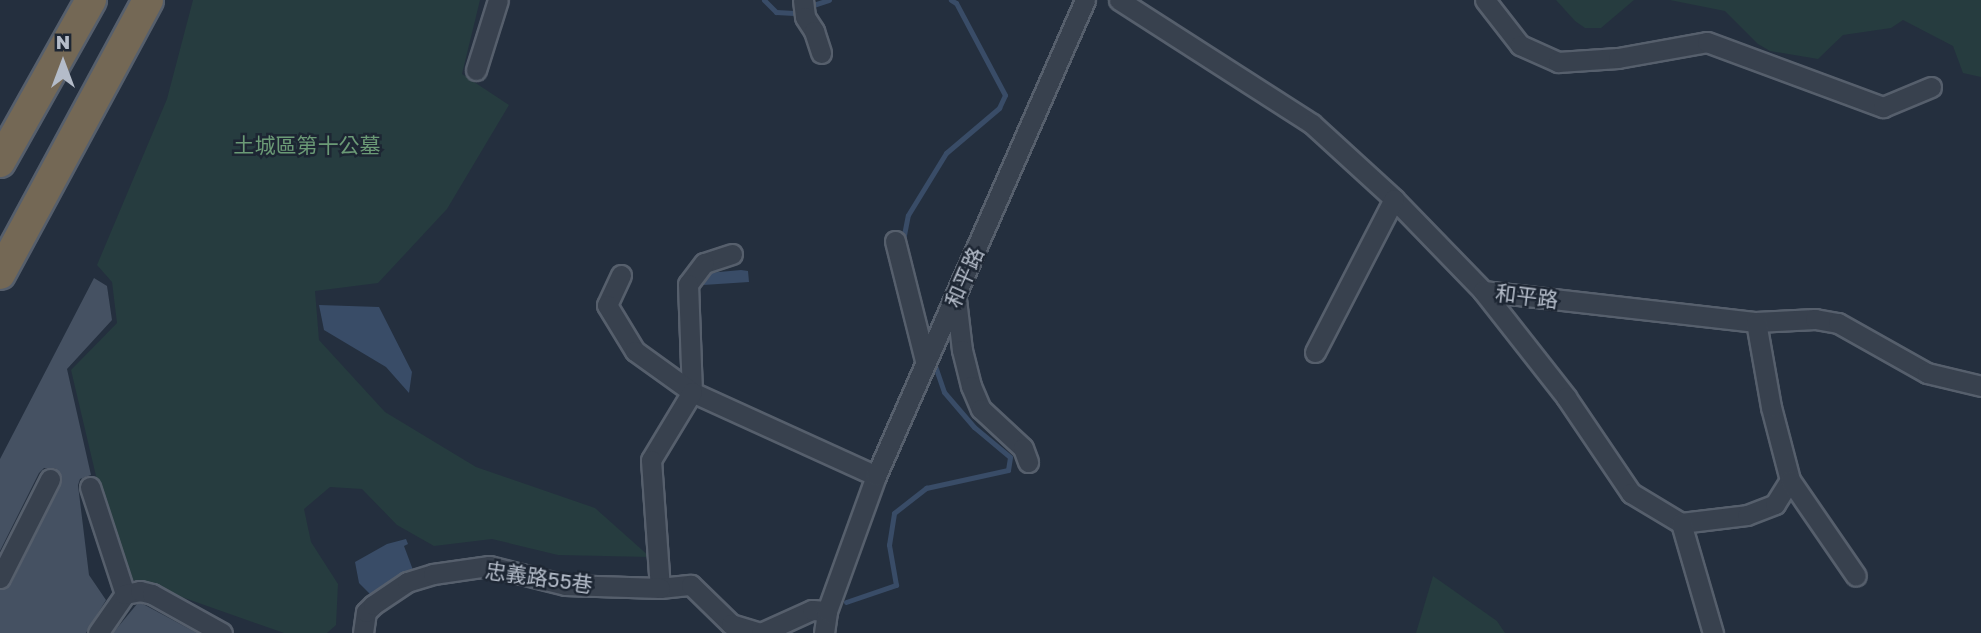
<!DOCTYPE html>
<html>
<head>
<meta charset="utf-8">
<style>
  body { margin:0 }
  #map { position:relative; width:1981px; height:633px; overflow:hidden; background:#242f3e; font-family:"Golos Text","Noto Sans TC",sans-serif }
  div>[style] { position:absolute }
  .green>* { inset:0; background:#263c3f }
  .water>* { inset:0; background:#394c67 }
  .stream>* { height:5px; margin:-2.5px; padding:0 2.5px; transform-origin:2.5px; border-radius:2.5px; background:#394c67 }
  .building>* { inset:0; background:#455162 }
  .roads { filter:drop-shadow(2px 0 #565f6c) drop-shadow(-2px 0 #565f6c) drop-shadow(0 2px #565f6c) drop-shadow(0 -2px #565f6c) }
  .minor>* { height:19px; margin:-9.5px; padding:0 9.5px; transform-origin:9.5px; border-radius:9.5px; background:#38414e }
  .highway>* { height:30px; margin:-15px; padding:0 15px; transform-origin:15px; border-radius:15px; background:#746855 }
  span { translate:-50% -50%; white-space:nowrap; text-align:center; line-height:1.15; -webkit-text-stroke:5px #1d2633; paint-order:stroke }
  .park-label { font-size:21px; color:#6b9a76 }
  .street-label { font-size:21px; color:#b4bcc9 }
  .north { position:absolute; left:28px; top:28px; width:70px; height:70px; -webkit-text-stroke:5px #1d2633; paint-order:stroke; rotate:0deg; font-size:19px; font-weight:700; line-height:28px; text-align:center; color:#b4bcc9 }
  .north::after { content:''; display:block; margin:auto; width:24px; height:32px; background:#b4bcc9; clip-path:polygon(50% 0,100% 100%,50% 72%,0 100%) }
</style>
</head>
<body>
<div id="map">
  <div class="green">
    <i style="clip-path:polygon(193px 0,480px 0,462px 74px,509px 105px,447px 209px,378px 283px,315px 291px,319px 340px,385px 412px,476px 467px,595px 508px,650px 557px,558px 555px,492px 539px,434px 546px,397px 525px,362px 489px,330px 487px,304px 509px,311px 542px,338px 584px,336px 625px,327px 633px,284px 633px,128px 578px,96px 476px,71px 370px,117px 323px,112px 282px,97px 265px,167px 99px)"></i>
    <i style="clip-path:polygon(1556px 0,1634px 0,1601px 28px,1585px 28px,1575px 21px)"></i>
    <i style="clip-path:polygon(1670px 0,1981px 0,1981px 77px,1963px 73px,1953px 46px,1903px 20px,1891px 28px,1843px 35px,1818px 59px,1770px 51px,1758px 44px,1725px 11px)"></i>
    <i style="clip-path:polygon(1433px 576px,1497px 621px,1505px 633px,1416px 633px)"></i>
  </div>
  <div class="water">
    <i style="clip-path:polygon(741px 270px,748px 271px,749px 282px,703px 285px,708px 273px)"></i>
    <i style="clip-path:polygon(319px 305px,379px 307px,412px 372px,409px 393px,386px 367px,324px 330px)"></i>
    <i style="clip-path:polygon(406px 539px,408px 544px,404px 546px,413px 570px,372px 596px,359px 583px,355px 562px,387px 544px)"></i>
  </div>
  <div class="stream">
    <i style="left:764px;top:0;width:17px;rotate:45deg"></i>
    <i style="left:776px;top:12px;width:18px;rotate:3deg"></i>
    <i style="left:810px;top:6px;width:20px;rotate:-18deg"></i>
    <i style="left:903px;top:240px;width:25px;rotate:-79deg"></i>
    <i style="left:908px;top:215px;width:73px;rotate:-58.5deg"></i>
    <i style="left:946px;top:153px;width:70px;rotate:-40.3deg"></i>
    <i style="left:999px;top:108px;width:14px;rotate:-65deg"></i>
    <i style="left:1005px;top:95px;width:104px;rotate:-118deg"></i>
    <i style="left:956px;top:3px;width:6px;rotate:-149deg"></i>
    <i style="left:846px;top:602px;width:53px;rotate:-18.8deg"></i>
    <i style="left:896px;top:585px;width:41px;rotate:-99.9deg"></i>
    <i style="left:889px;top:545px;width:32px;rotate:-81deg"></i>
    <i style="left:894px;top:513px;width:41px;rotate:-38deg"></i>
    <i style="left:926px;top:488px;width:84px;rotate:-12.4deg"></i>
    <i style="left:1008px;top:470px;width:13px;rotate:-81deg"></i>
    <i style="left:1010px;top:457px;width:47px;rotate:-140.2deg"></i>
    <i style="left:974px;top:427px;width:46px;rotate:-130.6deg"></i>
    <i style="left:944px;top:392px;width:28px;rotate:-109deg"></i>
  </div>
  <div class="building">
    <i style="clip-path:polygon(94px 278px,107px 286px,112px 320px,67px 369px,91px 475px,80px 479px,78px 485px,89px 575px,106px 600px,86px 633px,0 633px,0 590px,11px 584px,62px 479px,55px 468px,44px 468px,39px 473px,0 551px,0 459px)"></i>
    <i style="clip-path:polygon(137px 604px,143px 604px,197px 633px,113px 633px)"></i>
  </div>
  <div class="roads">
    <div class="minor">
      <i style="left:803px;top:0;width:17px;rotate:83deg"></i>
      <i style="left:805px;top:17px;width:17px;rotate:57deg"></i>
      <i style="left:814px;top:31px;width:23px;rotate:72deg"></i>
      <i style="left:1119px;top:0;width:229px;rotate:32.7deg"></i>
      <i style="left:1312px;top:124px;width:111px;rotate:42.4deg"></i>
      <i style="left:1394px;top:199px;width:128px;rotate:45.9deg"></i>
      <i style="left:1483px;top:291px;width:275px;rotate:6.5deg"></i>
      <i style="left:1756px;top:322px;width:59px;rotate:-2.9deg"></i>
      <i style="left:1815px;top:319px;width:23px;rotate:10deg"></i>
      <i style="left:1838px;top:323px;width:102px;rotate:29.3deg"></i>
      <i style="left:1927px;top:373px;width:56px;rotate:13.5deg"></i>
      <i style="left:1485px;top:0;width:57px;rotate:52.1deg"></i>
      <i style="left:1520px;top:45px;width:42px;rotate:24.1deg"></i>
      <i style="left:1558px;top:62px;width:60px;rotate:-3.8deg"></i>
      <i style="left:1618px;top:58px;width:90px;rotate:-10.2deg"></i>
      <i style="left:1707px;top:42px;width:188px;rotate:20.3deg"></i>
      <i style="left:1883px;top:107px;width:52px;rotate:-22.6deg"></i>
      <i style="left:476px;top:70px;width:73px;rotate:-72.6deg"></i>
      <i style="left:895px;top:241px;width:123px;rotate:75.9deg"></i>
      <i style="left:732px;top:254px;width:29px;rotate:162deg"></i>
      <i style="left:704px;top:263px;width:26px;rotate:127deg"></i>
      <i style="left:688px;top:284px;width:108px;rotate:87.9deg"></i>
      <i style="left:692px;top:392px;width:202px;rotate:24.5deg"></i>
      <i style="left:621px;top:275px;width:33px;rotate:115deg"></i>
      <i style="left:607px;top:305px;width:54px;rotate:58.7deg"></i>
      <i style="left:635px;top:351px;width:70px;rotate:35.7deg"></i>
      <i style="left:692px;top:392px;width:79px;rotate:121.1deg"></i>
      <i style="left:651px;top:460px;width:128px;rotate:86deg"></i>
      <i style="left:660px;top:588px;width:31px;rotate:-6deg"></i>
      <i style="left:691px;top:585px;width:56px;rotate:44.3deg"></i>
      <i style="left:731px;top:624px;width:31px;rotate:17deg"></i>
      <i style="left:761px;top:633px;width:56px;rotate:-24.3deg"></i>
      <i style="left:812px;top:610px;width:15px;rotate:4deg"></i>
      <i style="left:1483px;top:291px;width:135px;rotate:51.9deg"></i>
      <i style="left:1566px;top:397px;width:116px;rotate:55.9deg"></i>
      <i style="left:1631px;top:493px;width:58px;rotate:31deg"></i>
      <i style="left:1681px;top:523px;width:66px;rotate:-6.9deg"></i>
      <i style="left:1747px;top:515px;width:30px;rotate:-21deg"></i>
      <i style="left:1775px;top:504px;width:28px;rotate:-58deg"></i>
      <i style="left:1790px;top:480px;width:75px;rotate:-104.6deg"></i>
      <i style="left:1771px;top:407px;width:86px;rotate:-100deg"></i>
      <i style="left:956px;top:299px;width:51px;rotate:83.3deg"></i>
      <i style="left:962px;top:350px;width:37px;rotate:76deg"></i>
      <i style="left:971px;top:386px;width:25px;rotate:67deg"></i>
      <i style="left:981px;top:409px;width:57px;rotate:42.9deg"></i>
      <i style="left:1023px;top:448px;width:15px;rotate:70deg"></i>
      <i style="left:1315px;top:352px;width:172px;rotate:-62.7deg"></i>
      <i style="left:1790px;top:480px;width:116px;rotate:55.5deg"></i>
      <i style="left:90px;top:487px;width:113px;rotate:71.9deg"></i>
      <i style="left:1681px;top:523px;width:115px;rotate:73.8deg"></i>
      <i style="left:0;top:578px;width:111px;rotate:-63.2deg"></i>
      <i style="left:98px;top:633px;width:47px;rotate:-55.3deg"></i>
      <i style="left:125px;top:594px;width:15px;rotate:-11deg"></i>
      <i style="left:140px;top:591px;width:12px;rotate:14deg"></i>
      <i style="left:152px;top:594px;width:80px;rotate:29.1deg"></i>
      <i style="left:363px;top:633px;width:21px;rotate:-82deg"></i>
      <i style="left:366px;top:612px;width:10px;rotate:-45deg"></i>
      <i style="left:373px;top:605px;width:41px;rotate:-34.1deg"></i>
      <i style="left:407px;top:582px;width:27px;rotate:-17deg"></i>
      <i style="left:433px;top:574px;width:57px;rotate:-8.1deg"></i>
      <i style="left:489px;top:566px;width:78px;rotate:14deg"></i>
      <i style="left:565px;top:585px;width:95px;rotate:1.8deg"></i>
      <i style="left:824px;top:633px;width:22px;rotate:-82deg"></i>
      <i style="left:827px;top:611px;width:144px;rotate:-70.1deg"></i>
      <i style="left:876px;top:476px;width:520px;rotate:-66.29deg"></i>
    </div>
    <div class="highway">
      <i style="left:0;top:162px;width:186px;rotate:-60.7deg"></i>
      <i style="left:0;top:274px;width:311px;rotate:-61.6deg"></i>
    </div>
  </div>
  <div class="park-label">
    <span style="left:307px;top:145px">土城區第十公墓</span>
  </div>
  <div class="street-label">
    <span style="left:964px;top:277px;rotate:-66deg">和平路</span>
    <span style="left:1527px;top:296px;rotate:7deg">和平路</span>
    <span style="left:539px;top:577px;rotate:8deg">忠義路55巷</span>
  </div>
  <div class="north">N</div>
</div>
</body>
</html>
